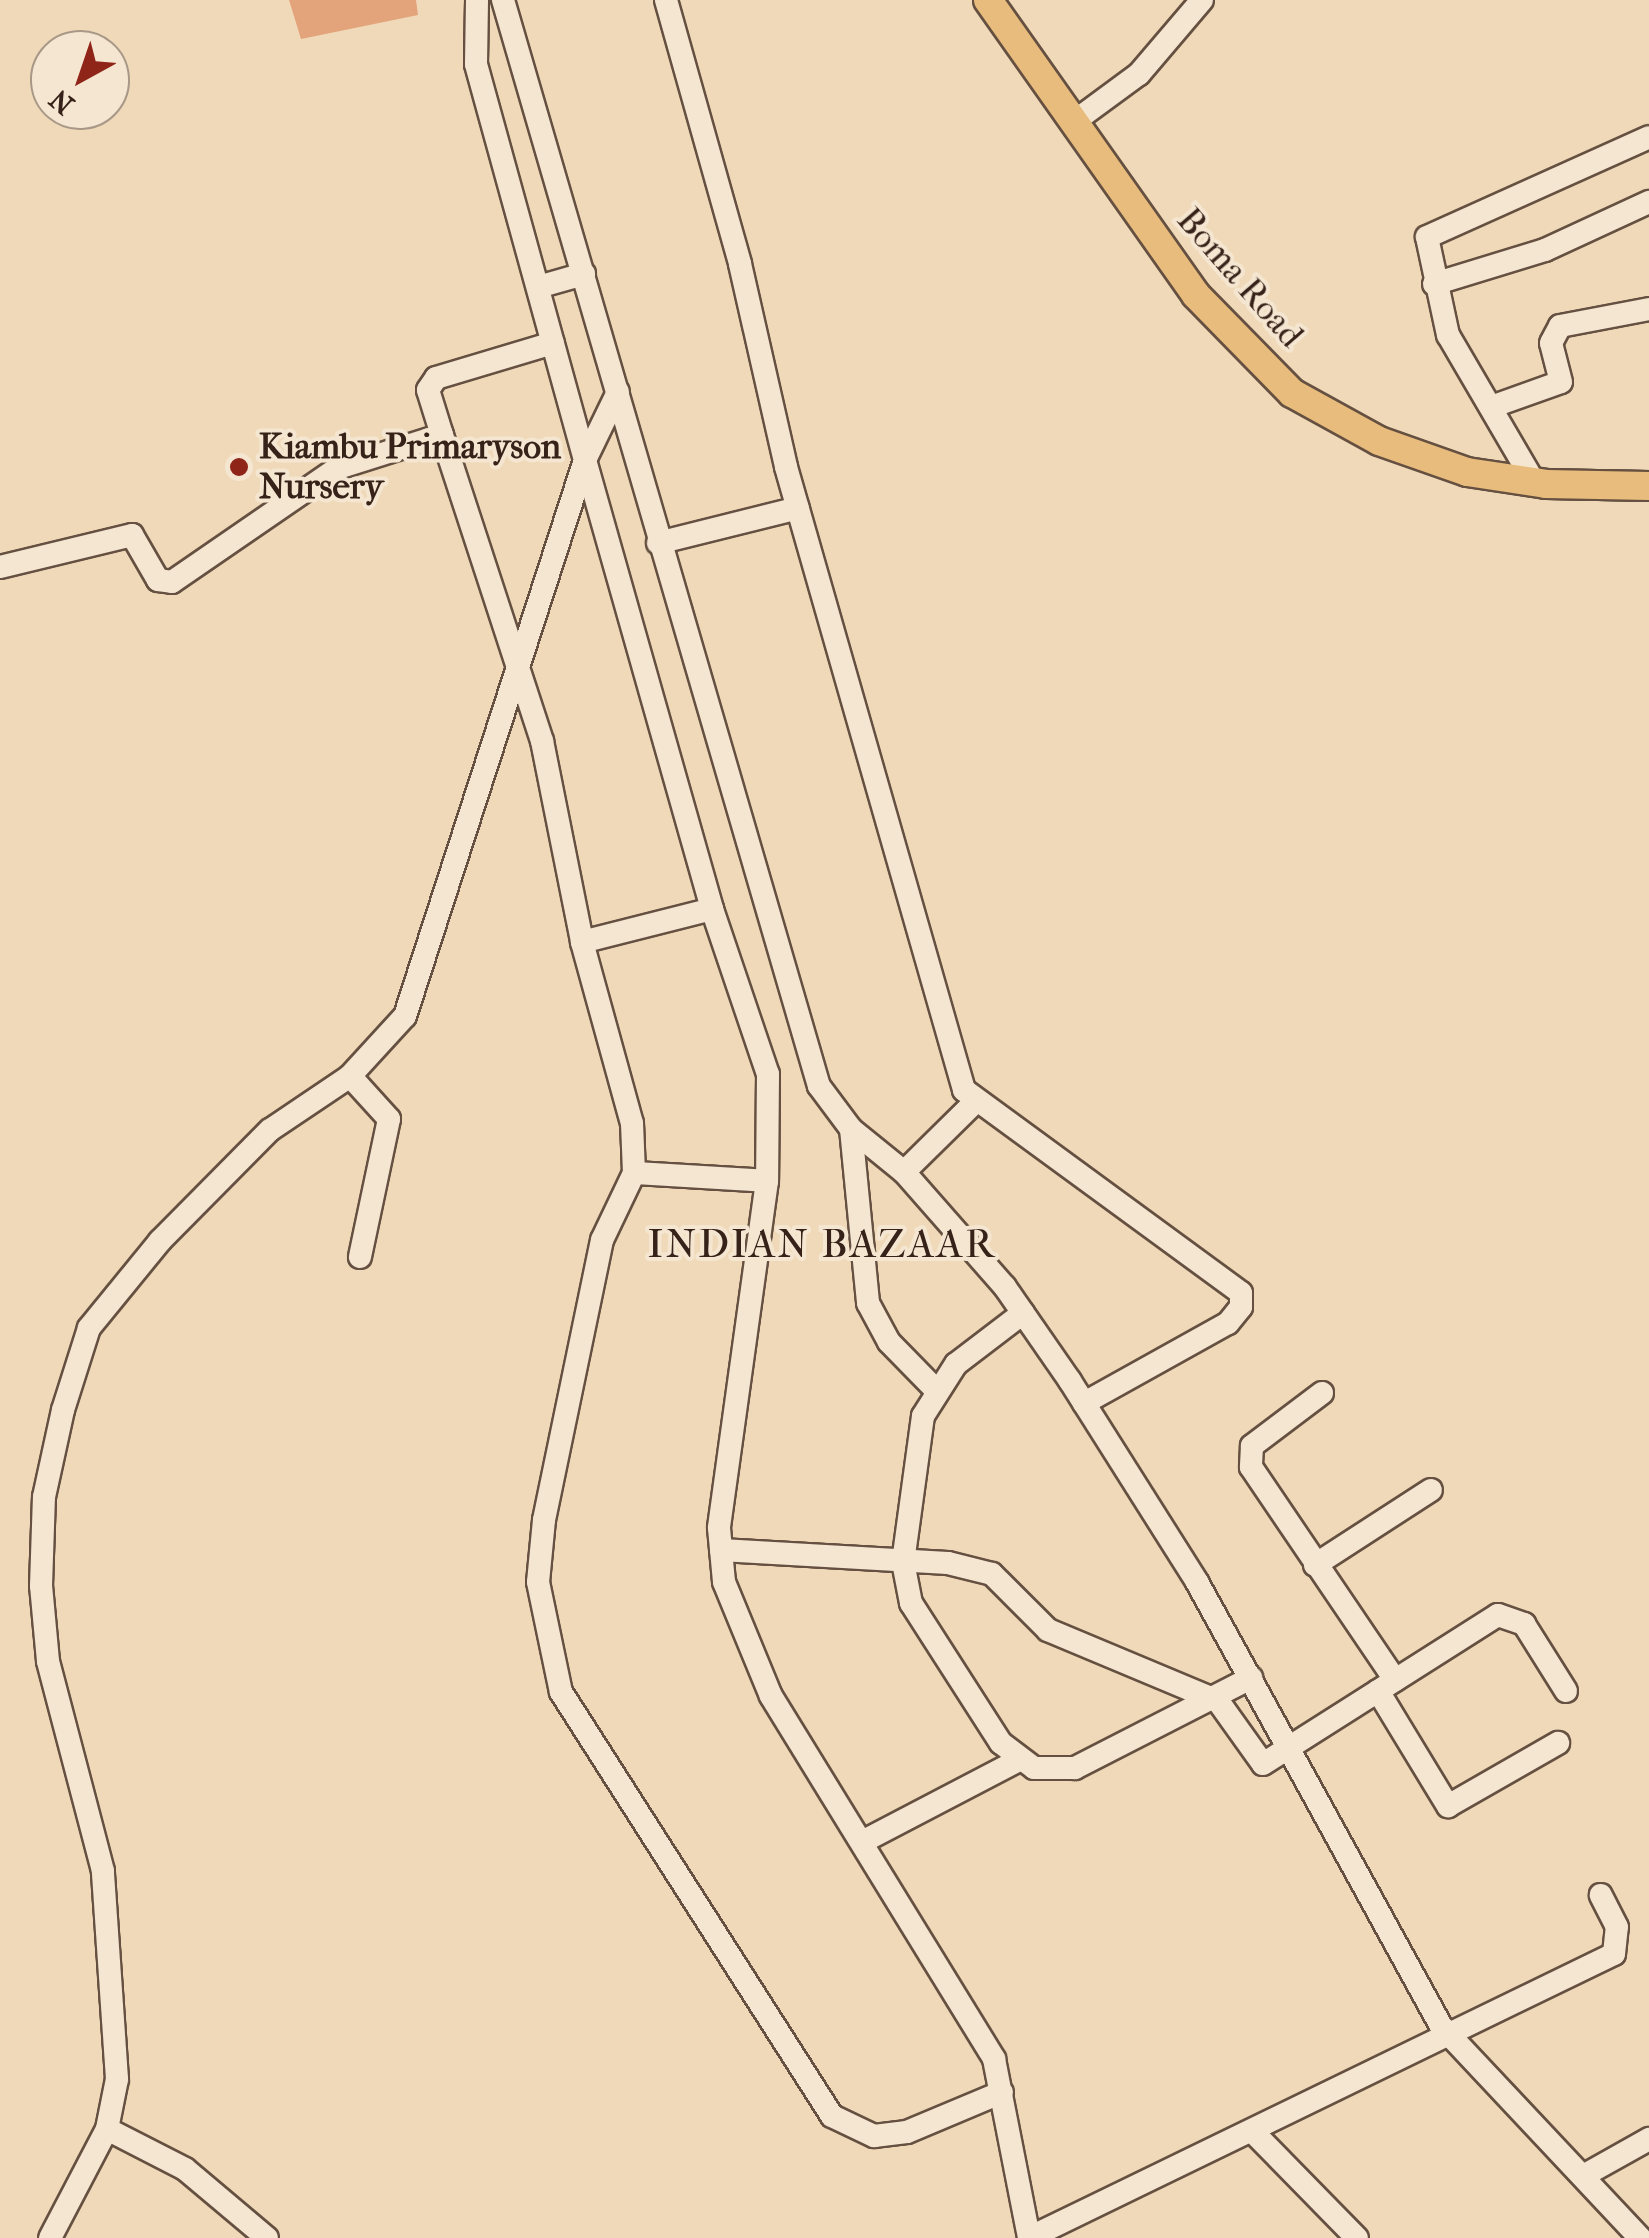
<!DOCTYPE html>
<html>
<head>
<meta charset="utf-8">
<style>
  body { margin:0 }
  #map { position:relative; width:1649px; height:2238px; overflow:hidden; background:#efd9b8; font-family:"IM FELL French Canon",serif }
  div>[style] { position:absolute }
  .building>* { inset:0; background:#e3a47b }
  .roads { filter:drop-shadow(2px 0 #655041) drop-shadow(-2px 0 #655041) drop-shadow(0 2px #655041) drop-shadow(0 -2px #655041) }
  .minor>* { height:22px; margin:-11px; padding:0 11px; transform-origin:11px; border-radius:11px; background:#f5e6d1 }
  .major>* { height:28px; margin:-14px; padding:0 14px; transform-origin:14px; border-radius:14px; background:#e8bc7c }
  .dots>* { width:28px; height:28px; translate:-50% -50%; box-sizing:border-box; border:5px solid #f5e6d1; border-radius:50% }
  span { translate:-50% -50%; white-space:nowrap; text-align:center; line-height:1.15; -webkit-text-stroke:8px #f5e6d1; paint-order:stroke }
  .street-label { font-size:35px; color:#372219 }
  .poi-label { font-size:35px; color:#372219; font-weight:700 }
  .left { translate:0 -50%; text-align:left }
  .quarter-label { font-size:40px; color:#372219; letter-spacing:2.5px }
  .north { position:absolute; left:30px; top:30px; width:100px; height:100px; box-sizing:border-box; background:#f5e6d1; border:2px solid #a99887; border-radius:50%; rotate:220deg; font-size:28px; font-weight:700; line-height:40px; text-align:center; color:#372219 }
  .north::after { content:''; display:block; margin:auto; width:35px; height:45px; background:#8f2418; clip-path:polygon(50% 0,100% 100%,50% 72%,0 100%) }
</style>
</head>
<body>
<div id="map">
  <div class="building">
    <i style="clip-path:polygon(289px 0,416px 0,418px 15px,301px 39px)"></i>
  </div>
  <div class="roads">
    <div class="minor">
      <i style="left:503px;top:0;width:1131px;rotate:73.78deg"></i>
      <i style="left:819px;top:1086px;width:54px;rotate:53.3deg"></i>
      <i style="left:851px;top:1129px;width:68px;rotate:39.1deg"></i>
      <i style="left:904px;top:1172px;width:153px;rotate:48.7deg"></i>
      <i style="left:1005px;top:1287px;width:114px;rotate:55.3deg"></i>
      <i style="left:1070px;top:1381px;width:238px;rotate:57.7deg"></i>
      <i style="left:1197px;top:1582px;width:507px;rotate:61.21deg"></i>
      <i style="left:1441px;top:2026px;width:291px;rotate:46.8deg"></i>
      <i style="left:666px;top:0;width:274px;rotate:74.3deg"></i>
      <i style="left:740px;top:264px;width:208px;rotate:77.2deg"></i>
      <i style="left:786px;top:467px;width:648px;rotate:74.05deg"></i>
      <i style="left:964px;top:1090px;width:343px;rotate:36.2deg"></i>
      <i style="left:1241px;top:1293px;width:14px;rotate:90deg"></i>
      <i style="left:1241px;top:1307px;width:21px;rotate:129deg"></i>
      <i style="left:1228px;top:1323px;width:165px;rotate:150.9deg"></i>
      <i style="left:1075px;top:121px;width:79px;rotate:-36.3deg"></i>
      <i style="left:1139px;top:74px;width:97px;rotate:-49.6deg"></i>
      <i style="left:1434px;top:284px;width:116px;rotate:-17deg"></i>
      <i style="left:1545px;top:250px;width:115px;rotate:-24.8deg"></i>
      <i style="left:538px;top:287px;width:48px;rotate:-15.8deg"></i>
      <i style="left:618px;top:392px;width:76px;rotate:115.9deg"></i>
      <i style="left:585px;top:460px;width:467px;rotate:74.2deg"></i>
      <i style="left:712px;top:909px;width:174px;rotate:71.3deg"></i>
      <i style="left:768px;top:1074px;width:107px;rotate:90.5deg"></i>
      <i style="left:767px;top:1181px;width:350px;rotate:97.9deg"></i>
      <i style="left:719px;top:1528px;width:54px;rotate:84.7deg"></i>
      <i style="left:724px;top:1582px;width:123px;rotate:67.6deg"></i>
      <i style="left:771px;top:1696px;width:426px;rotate:58.4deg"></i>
      <i style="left:994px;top:2059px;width:182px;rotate:78.9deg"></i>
      <i style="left:1491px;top:407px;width:74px;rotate:-19.7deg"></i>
      <i style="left:1561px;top:382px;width:40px;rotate:-104.4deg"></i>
      <i style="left:1551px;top:343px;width:19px;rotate:-62deg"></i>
      <i style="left:1560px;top:326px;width:91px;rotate:-10.8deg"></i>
      <i style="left:442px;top:435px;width:47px;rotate:-107.3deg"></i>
      <i style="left:428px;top:390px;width:14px;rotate:-56deg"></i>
      <i style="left:436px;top:378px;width:122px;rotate:-16.7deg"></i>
      <i style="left:1534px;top:482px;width:170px;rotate:-120.3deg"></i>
      <i style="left:1448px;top:335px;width:100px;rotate:-102.1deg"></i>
      <i style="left:1427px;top:237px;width:243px;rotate:-24.2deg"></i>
      <i style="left:658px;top:543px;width:144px;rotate:-14deg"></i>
      <i style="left:0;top:567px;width:136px;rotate:-13.6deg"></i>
      <i style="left:132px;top:535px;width:52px;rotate:60deg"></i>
      <i style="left:158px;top:580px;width:14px;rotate:8deg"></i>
      <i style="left:172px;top:582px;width:201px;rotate:-34.5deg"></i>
      <i style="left:338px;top:468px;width:109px;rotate:-17.6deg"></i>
      <i style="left:442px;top:435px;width:322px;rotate:71.9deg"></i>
      <i style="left:542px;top:741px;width:205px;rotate:78.7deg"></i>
      <i style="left:582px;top:942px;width:188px;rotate:74.6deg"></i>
      <i style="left:632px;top:1123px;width:50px;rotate:87.7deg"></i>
      <i style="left:634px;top:1173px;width:74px;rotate:115.5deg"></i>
      <i style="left:602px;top:1240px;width:286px;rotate:101.7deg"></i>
      <i style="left:544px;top:1520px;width:62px;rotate:95.5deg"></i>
      <i style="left:538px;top:1582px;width:112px;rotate:78.2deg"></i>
      <i style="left:561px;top:1692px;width:503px;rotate:57.42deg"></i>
      <i style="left:832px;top:2116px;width:47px;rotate:25.5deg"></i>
      <i style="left:874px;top:2136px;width:33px;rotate:-7deg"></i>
      <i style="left:907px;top:2132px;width:103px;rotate:-22.8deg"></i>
      <i style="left:582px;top:942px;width:134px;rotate:-14.2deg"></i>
      <i style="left:350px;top:1076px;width:58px;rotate:47.8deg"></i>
      <i style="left:389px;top:1119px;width:141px;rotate:101.9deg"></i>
      <i style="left:851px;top:1129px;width:175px;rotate:84.4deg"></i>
      <i style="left:868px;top:1303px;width:44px;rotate:61.7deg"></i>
      <i style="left:889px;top:1342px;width:64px;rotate:45.6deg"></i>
      <i style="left:904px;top:1172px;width:100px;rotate:-44.6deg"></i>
      <i style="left:634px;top:1173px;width:133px;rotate:3.4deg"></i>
      <i style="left:1023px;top:1313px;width:84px;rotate:142.7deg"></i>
      <i style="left:956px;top:1364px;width:62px;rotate:122.4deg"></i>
      <i style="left:923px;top:1416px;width:147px;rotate:97.8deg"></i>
      <i style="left:903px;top:1562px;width:42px;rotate:79deg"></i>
      <i style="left:911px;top:1603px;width:166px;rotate:57.3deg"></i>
      <i style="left:1001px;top:1743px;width:41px;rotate:37.1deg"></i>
      <i style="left:1034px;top:1768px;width:41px"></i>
      <i style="left:1075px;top:1768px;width:198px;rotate:-27.1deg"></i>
      <i style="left:1322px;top:1393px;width:88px;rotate:142.9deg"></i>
      <i style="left:1252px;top:1446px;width:21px;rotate:93deg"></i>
      <i style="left:1251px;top:1467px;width:257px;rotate:55.9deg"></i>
      <i style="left:721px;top:1550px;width:227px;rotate:3.3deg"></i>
      <i style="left:948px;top:1563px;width:45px;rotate:14deg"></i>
      <i style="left:992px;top:1574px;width:79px;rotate:45deg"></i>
      <i style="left:1048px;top:1630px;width:184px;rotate:22.7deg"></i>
      <i style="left:1218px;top:1701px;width:77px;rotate:54.5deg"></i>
      <i style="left:1263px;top:1764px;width:278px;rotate:-32.4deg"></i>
      <i style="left:1498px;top:1615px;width:28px;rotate:19deg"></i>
      <i style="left:1524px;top:1624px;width:79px;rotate:57.9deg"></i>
      <i style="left:1315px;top:1565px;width:138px;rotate:-32.9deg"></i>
      <i style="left:1378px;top:1691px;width:135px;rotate:58.7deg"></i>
      <i style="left:1448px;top:1806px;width:127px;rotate:-29.8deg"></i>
      <i style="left:862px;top:1842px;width:175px;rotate:-27.6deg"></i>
      <i style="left:107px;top:2129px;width:88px;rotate:27.1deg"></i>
      <i style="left:185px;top:2169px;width:107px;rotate:40.1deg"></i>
      <i style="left:1254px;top:2133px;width:147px;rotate:45.6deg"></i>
      <i style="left:1583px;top:2176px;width:76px;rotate:-29.3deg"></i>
      <i style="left:50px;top:2238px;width:123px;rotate:-62.4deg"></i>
      <i style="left:107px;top:2129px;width:51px;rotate:-78.7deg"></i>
      <i style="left:117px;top:2079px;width:208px;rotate:-93.9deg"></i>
      <i style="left:103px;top:1871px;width:217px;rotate:-104.7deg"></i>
      <i style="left:48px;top:1661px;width:75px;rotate:-95.3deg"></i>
      <i style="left:41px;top:1586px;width:89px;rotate:-88.1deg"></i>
      <i style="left:44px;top:1497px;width:89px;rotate:-77.7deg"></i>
      <i style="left:63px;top:1410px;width:86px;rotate:-72.4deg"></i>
      <i style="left:89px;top:1328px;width:112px;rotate:-50.8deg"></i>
      <i style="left:160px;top:1241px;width:156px;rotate:-45.3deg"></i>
      <i style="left:270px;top:1130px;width:97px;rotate:-34deg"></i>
      <i style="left:350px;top:1076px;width:81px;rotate:-47.5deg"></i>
      <i style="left:405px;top:1016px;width:584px;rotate:-72.06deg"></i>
      <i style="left:585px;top:460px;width:411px;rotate:-105.4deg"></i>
      <i style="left:476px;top:64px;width:64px;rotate:-89.1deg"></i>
      <i style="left:1029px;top:2238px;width:650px;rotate:-25.9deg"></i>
      <i style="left:1614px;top:1954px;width:27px;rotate:-84deg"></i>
      <i style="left:1617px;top:1927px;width:36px;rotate:-117deg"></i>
    </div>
    <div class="major">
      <i style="left:988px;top:0;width:361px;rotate:54.8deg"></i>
      <i style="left:1196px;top:295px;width:137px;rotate:45.6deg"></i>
      <i style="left:1292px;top:393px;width:99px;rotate:28.9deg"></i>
      <i style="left:1379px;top:441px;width:93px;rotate:19.4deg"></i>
      <i style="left:1467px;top:472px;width:80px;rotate:8.6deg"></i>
      <i style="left:1546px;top:484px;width:103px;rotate:1.1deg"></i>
    </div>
  </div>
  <div class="dots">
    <i style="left:239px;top:467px;background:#8f2418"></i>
  </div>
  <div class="street-label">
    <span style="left:1240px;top:278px;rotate:49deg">Boma Road</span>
  </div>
  <div class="poi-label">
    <span class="left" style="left:259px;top:467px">Kiambu Primaryson<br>Nursery</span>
  </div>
  <div class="quarter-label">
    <span style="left:822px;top:1244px">INDIAN BAZAAR</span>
  </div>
  <div class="north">N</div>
</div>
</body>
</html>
